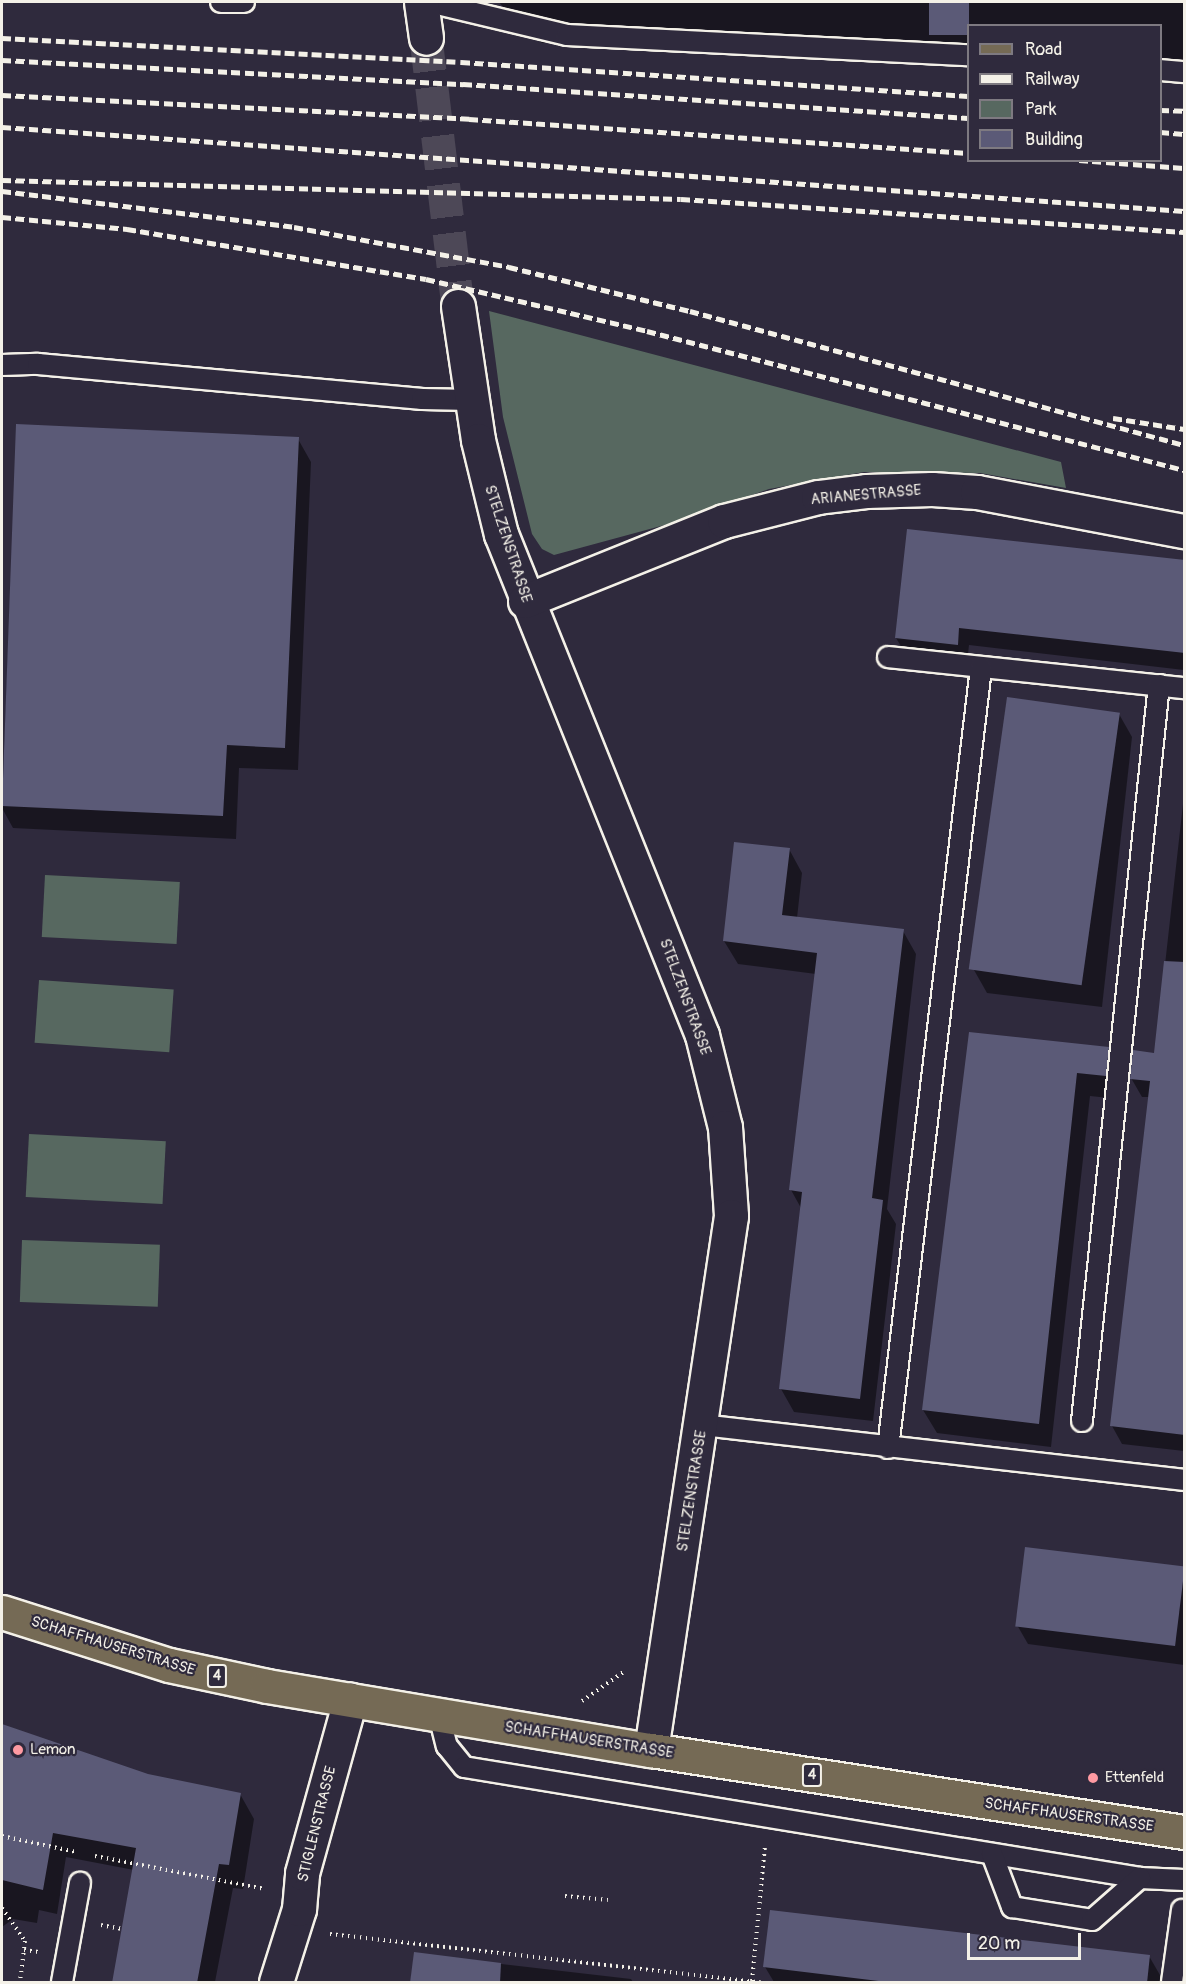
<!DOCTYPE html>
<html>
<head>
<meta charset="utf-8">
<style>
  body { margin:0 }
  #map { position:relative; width:1186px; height:1984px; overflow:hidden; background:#2f2a3d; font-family:Pangolin,sans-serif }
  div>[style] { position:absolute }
  .green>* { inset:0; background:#576860; transform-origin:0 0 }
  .shadow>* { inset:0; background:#0007 }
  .building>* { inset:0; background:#5b5a77; transform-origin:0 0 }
  .minor-tunnel>* { height:33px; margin-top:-16.5px; transform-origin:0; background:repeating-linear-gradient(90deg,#4d4857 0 33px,transparent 0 49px) }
  .path>* { height:4px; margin-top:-2px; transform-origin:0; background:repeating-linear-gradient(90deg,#f4f1e8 0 1.5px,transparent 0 6px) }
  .roads { filter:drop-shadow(2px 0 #f4f1e8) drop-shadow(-2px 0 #f4f1e8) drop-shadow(0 2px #f4f1e8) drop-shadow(0 -2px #f4f1e8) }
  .service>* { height:20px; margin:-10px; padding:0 10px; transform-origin:10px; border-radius:10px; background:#2f2a3d }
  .minor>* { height:33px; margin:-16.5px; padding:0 16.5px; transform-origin:16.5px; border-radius:16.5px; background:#2f2a3d }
  .primary>* { height:33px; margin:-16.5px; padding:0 16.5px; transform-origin:16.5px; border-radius:16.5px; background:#756a55 }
  .rail>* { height:4.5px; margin-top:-2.25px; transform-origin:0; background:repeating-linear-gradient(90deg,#f4f1e8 0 9px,transparent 0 13.5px) }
  .dots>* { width:16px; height:16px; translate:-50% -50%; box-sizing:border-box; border:3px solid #2f2a3d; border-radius:50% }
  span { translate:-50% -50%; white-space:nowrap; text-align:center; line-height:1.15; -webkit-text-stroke:4.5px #2f2a3d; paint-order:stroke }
  .shield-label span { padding:2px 4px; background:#2f2a3d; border:2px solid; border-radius:4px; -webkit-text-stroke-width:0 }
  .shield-label { font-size:14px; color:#f4f1e8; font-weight:700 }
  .street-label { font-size:15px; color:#f4f1e8 }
  .poi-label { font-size:15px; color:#f4f1e8 }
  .left { translate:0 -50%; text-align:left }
  .frame { position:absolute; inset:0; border:3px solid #f4f1e8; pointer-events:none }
  .legend { position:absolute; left:967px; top:24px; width:195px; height:138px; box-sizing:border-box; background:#2f2a3d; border:2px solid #7e7a81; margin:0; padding:8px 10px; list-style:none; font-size:18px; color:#f4f1e8 }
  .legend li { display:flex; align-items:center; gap:12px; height:30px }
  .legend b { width:30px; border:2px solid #7e7a81 }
  .scale { position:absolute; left:967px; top:1933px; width:114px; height:27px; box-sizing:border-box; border:3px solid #f4f1e8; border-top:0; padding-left:8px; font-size:18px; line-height:21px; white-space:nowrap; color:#f4f1e8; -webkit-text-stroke:4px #2f2a3d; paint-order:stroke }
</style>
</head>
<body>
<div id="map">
  <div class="green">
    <i style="clip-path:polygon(489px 311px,1061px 462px,1066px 488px,980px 473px,864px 472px,769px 489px,683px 520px,554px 555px,542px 549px,532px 534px,503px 417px)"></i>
    <i style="left:45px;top:875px;width:135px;height:62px;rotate:3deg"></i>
    <i style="left:39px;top:980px;width:135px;height:63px;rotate:4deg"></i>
    <i style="left:29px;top:1134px;width:137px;height:63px;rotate:3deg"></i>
    <i style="left:22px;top:1240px;width:138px;height:62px;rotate:2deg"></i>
  </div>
  <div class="shadow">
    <i style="clip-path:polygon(499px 2px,1184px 2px,1184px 68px,1160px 68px,1160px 26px,968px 26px,968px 67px,949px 67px,937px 45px,542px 43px,517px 25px)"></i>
    <i style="clip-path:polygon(17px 425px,298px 439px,311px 462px,298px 770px,239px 768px,236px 839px,13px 828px,2px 808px)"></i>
    <i style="clip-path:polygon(1184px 562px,1184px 670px,969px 645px,967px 663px,907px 656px,896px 638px)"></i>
    <i style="clip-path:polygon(1119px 714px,1132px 737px,1102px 1007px,987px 993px,974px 970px)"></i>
    <i style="clip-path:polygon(1184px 795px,1184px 1451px,1122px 1444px,1112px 1426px,1150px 1097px,1142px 1097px,1131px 1078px,1155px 1054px)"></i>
    <i style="clip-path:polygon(789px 849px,802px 873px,797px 918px,903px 931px,916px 954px,887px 1209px,896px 1224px,873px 1421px,794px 1412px,781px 1389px,801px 1208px,791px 1190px,816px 974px,738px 964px,724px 941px)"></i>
    <i style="clip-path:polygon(971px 1034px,1108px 1049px,1122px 1072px,1119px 1099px,1090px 1096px,1051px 1447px,937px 1433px,923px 1410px)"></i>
    <i style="clip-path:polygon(1184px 1568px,1184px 1665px,1028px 1644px,1017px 1625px)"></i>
    <i style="clip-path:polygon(2px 1725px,148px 1775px,240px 1794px,254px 1819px,243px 1889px,233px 1888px,215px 1982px,113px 1982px,134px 1870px,66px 1857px,57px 1914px,39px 1910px,37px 1923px,13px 1919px,2px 1927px)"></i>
    <i style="clip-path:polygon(415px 1954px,631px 1979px,633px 1982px,412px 1982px)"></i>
    <i style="clip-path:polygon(1149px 1956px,1164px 1982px,774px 1982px,765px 1967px)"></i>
  </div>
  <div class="building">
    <i style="left:929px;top:2px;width:40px;height:33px"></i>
    <i style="clip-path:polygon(16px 424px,299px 437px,285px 748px,227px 745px,223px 816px,2px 806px)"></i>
    <i style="clip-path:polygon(907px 529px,1185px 560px,1185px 653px,959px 628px,958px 645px,895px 638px)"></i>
    <i style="left:1007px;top:697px;width:114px;height:275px;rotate:8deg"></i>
    <i style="clip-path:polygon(734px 842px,790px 848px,782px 915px,904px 929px,872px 1198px,883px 1200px,860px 1399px,779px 1389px,802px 1192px,789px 1190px,817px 953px,723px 941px)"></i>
    <i style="clip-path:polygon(1164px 961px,1185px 962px,1185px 1435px,1110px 1426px,1150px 1081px,1130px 1079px,1133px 1050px,1154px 1053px)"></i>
    <i style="clip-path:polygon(969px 1032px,1109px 1047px,1106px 1076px,1077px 1073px,1039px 1424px,922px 1410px)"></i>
    <i style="left:1025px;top:1547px;width:161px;height:80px;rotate:7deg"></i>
    <i style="clip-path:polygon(2px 1724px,148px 1774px,241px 1793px,229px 1865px,219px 1864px,197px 1983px,112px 1983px,136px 1848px,53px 1833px,43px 1890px,2px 1880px)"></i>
    <i style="clip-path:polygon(770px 1910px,1150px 1955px,1147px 1983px,895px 1983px,763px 1967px)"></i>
    <i style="clip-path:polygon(414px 1952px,501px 1963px,500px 1983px,410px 1983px)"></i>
  </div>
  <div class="minor-tunnel">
    <i style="left:426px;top:38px;width:270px;rotate:83.2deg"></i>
  </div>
  <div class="path">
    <i style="left:582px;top:1701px;width:52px;rotate:-34.9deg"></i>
    <i style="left:2px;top:1836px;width:76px;rotate:12.2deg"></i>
    <i style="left:95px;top:1856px;width:172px;rotate:11deg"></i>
    <i style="left:565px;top:1896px;width:43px;rotate:5.3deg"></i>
    <i style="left:2px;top:1908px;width:40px;rotate:55.1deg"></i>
    <i style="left:25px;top:1941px;width:41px;rotate:97deg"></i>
    <i style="left:101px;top:1925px;width:20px;rotate:11deg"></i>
    <i style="left:330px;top:1934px;width:434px;rotate:6.4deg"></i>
    <i style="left:24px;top:1950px;width:15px;rotate:8deg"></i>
    <i style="left:752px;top:1981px;width:136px;rotate:-84.5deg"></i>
  </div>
  <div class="roads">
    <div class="service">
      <i style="left:221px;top:2px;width:23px"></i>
      <i style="left:429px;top:2px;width:142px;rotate:13.4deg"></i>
      <i style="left:567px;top:35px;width:401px;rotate:2.9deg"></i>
      <i style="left:1160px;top:70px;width:24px;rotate:5deg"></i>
      <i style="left:2px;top:365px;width:36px;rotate:-2deg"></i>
      <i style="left:38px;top:364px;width:386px;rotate:5.2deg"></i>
      <i style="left:422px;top:399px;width:49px;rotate:1.2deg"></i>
      <i style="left:888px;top:657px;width:298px;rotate:6deg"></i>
      <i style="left:1082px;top:1421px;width:740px;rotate:-84.03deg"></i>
      <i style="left:702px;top:1425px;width:485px;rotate:6.5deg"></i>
      <i style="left:888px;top:1448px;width:786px;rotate:-83.2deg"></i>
      <i style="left:439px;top:1715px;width:32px;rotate:76deg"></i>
      <i style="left:447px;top:1746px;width:27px;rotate:51deg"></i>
      <i style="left:464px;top:1767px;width:685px;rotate:9.32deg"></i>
      <i style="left:1140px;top:1878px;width:44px;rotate:2.6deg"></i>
      <i style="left:992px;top:1854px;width:57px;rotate:69.3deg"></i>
      <i style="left:1012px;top:1907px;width:81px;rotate:9.2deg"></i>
      <i style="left:1092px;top:1920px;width:64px;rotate:-41.2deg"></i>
      <i style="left:62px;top:1982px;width:101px;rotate:-79.7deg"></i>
      <i style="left:1172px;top:1982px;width:73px;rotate:-82.1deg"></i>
    </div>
    <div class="minor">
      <i style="left:421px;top:2px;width:36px;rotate:82deg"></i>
      <i style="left:458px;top:306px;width:135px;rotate:81.5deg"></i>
      <i style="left:478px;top:440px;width:97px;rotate:76.3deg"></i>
      <i style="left:501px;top:534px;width:540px;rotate:68.14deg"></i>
      <i style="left:702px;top:1035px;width:95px;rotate:76deg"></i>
      <i style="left:725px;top:1127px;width:89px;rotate:86.1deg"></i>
      <i style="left:731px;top:1216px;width:540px;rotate:98.52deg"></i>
      <i style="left:525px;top:601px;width:214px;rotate:-21.9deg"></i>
      <i style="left:724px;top:521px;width:97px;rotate:-14.3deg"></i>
      <i style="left:818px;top:497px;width:48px;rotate:-7.1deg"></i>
      <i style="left:866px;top:491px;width:66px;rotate:-1.7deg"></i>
      <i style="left:932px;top:489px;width:45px;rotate:3.8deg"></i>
      <i style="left:977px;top:492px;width:211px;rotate:10.7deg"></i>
      <i style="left:276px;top:1982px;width:77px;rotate:-72.5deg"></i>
      <i style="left:299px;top:1909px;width:36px;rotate:-85deg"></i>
      <i style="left:302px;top:1873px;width:180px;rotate:-74.5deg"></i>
    </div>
    <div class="primary">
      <i style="left:2px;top:1612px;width:175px;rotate:17.6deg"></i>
      <i style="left:169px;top:1665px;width:100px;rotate:12.1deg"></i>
      <i style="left:267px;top:1686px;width:389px;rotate:9.5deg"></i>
      <i style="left:651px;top:1750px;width:539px;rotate:8.75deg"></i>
    </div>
  </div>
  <div class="rail">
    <i style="left:2px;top:38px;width:460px;rotate:3deg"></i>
    <i style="left:461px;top:62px;width:508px;rotate:3.84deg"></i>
    <i style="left:2px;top:60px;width:462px;rotate:3deg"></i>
    <i style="left:463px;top:84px;width:506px;rotate:3.85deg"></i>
    <i style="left:2px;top:95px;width:468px;rotate:2.9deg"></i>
    <i style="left:469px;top:119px;width:500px;rotate:3.9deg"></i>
    <i style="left:1160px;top:110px;width:24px;rotate:2deg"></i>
    <i style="left:2px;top:127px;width:1185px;rotate:4.06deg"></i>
    <i style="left:1160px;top:132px;width:24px;rotate:5deg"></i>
    <i style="left:1079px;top:160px;width:105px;rotate:4.4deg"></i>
    <i style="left:2px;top:180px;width:679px;rotate:1.6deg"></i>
    <i style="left:681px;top:199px;width:504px;rotate:3.75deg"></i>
    <i style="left:2px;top:191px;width:294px;rotate:7deg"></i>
    <i style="left:294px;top:227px;width:219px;rotate:10.5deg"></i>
    <i style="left:509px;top:267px;width:186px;rotate:13.7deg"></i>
    <i style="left:690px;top:311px;width:512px;rotate:15.18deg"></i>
    <i style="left:2px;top:217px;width:126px;rotate:5.5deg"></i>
    <i style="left:127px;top:229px;width:303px;rotate:9.5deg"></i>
    <i style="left:426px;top:279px;width:227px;rotate:13.2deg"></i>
    <i style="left:647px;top:331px;width:555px;rotate:14.51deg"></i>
    <i style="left:1113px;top:418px;width:72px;rotate:8.8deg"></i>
  </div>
  <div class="dots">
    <i style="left:18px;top:1750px;background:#ff9aa2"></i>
    <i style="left:1093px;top:1778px;background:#ff9aa2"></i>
  </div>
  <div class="shield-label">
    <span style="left:217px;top:1676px">4</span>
    <span style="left:812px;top:1775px">4</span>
  </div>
  <div class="street-label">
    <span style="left:866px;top:495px;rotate:-5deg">ARIANESTRASSE</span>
    <span style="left:508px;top:544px;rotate:72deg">STELZENSTRASSE</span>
    <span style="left:685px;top:997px;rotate:70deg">STELZENSTRASSE</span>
    <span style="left:692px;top:1491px;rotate:-81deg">STELZENSTRASSE</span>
    <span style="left:113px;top:1646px;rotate:17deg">SCHAFFHAUSERSTRASSE</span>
    <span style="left:589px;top:1740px;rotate:9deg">SCHAFFHAUSERSTRASSE</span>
    <span style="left:1069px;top:1815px;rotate:8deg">SCHAFFHAUSERSTRASSE</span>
    <span style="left:317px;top:1824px;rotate:-76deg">STIGLENSTRASSE</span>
  </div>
  <div class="poi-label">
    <span class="left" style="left:30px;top:1750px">Lemon</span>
    <span class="left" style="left:1105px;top:1778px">Ettenfeld</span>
  </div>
  <div class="frame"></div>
  <ul class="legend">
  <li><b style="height:8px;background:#756a55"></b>Road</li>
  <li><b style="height:8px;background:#f4f1e8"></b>Railway</li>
  <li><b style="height:16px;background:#576860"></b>Park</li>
  <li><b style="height:16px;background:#5b5a77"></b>Building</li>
  </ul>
  <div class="scale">20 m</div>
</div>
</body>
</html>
